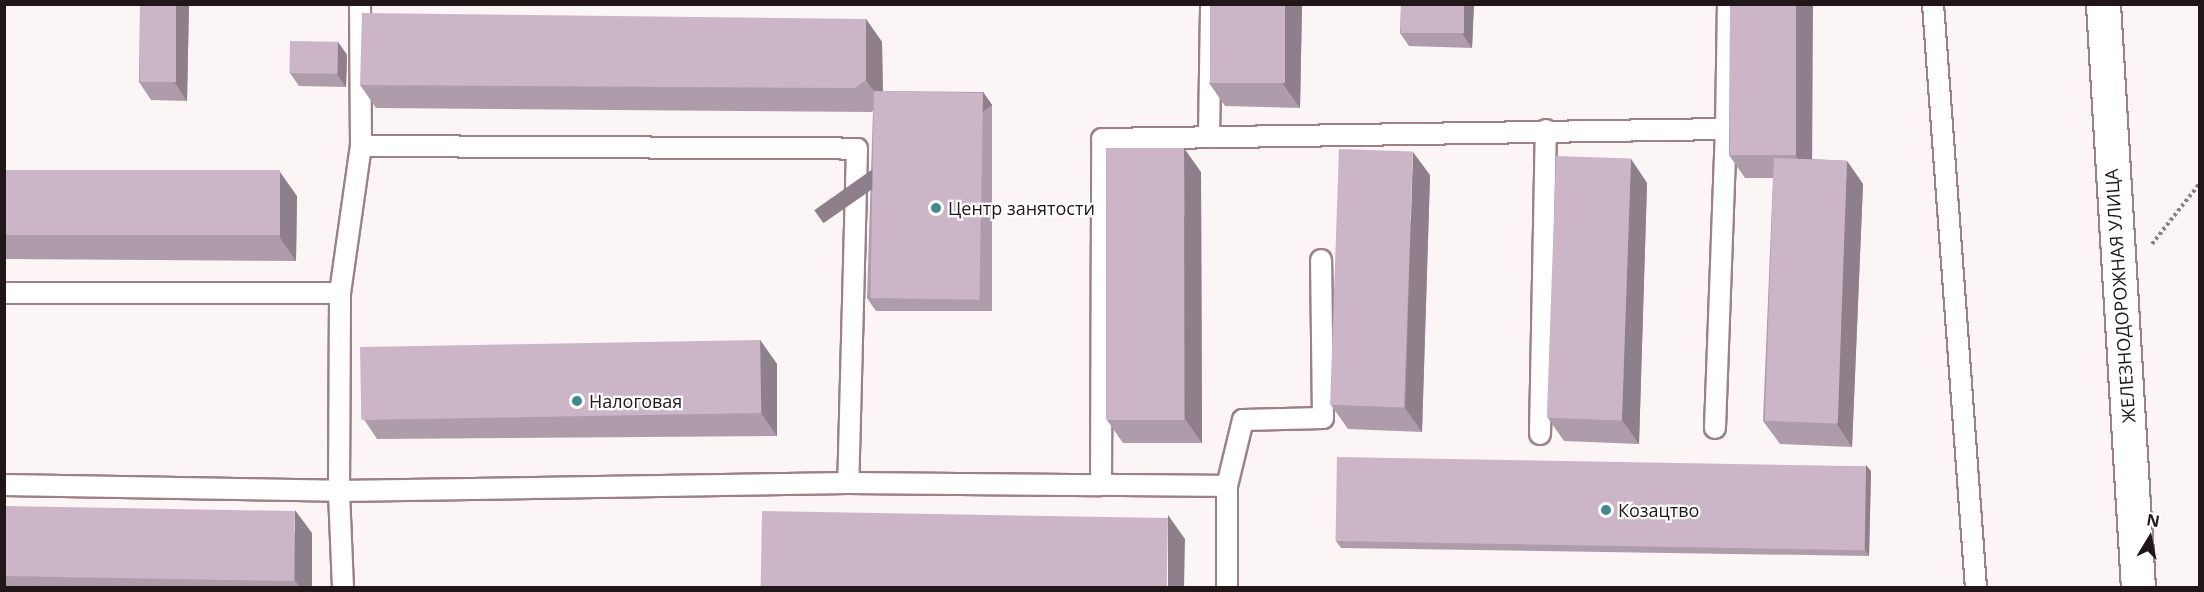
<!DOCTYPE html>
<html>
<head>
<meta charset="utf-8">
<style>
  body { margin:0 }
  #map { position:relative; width:2204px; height:592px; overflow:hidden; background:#fcf5f6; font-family:"Open Sans",sans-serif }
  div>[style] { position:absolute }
  .path>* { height:4px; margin-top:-2px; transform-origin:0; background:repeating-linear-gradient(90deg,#898081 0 3px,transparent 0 6px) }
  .roads { filter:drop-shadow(2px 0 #9e8186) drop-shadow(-2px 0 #9e8186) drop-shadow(0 2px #9e8186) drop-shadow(0 -2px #9e8186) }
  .service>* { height:20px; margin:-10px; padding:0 10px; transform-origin:10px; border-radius:10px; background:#fff }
  .minor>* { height:33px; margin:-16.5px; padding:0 16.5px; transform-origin:16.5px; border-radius:16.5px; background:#fff }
  .wall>* { inset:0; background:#af9cab }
  .shaded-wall>* { inset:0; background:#8f7f8b; transform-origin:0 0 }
  .building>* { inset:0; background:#ccb5c7; transform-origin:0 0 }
  .dots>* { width:16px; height:16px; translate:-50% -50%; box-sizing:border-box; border:3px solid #fff; border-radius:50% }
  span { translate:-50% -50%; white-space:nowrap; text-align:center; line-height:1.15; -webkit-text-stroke:4.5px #fff; paint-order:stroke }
  .poi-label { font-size:18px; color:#211618 }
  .left { translate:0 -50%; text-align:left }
  .street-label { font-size:18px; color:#211618 }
  .frame { position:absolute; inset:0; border:6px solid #211618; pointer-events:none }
  .north { position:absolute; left:2120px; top:508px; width:60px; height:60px; -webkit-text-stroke:4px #fff; paint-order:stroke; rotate:10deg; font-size:16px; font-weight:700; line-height:24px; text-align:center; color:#211618 }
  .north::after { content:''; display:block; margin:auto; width:21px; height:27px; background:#211618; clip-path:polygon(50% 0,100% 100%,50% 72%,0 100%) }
</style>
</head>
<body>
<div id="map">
  <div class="path">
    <i style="left:2152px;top:244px;width:78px;rotate:-51.8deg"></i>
  </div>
  <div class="roads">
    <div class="service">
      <i style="left:1933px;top:4px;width:586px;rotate:85.79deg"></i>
      <i style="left:1209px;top:137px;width:133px;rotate:-89.1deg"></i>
      <i style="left:361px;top:146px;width:496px;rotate:0.3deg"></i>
      <i style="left:857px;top:149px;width:334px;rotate:91.5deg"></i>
      <i style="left:4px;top:293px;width:336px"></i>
      <i style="left:1715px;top:428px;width:299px;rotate:-87.9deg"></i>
      <i style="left:1726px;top:129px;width:125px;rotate:-89.1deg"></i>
      <i style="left:1540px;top:434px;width:304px;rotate:-88.9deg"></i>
      <i style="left:4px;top:485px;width:335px;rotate:1deg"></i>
      <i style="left:339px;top:491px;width:509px;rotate:-0.9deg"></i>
      <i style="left:848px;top:483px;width:253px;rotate:0.5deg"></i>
      <i style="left:1227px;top:486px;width:68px;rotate:-76.4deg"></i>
      <i style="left:1243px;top:420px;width:80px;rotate:-1.4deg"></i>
      <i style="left:1323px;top:418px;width:158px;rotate:-90.7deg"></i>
      <i style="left:343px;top:588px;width:97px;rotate:-92.4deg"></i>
      <i style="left:339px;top:491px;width:198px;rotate:-89.7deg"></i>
      <i style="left:340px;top:293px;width:148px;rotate:-81.9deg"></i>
      <i style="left:361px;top:146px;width:142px;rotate:-90.4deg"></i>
      <i style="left:1227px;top:588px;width:102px;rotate:-90deg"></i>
      <i style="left:1227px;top:486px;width:126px;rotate:-179.5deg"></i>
      <i style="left:1101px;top:485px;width:346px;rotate:-89.8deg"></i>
      <i style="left:1102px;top:139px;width:624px;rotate:-0.92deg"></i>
    </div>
    <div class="minor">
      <i style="left:2103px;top:4px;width:585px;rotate:86.57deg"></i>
    </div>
  </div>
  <div class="wall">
    <i style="clip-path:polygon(140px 4px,189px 4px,187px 101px,151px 100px,139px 82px)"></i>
    <i style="clip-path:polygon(1302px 4px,1300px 108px,1225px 106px,1209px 83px)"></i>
    <i style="clip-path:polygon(1401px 4px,1474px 4px,1472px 48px,1409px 46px,1400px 33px)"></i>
    <i style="clip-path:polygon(1730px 4px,1812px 159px,1847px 161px,1863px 184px,1852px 447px,1780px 444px,1763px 421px,1773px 178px,1745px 178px,1729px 155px)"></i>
    <i style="clip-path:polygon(866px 19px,882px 42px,883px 91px,983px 92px,992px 105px,992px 311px,876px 311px,867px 298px,873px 111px,871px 112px,376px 108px,360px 85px)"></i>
    <i style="clip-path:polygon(338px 42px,347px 55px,346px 87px,299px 86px,290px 73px)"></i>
    <i style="clip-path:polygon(1631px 159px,1647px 183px,1639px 444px,1564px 441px,1548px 418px)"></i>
    <i style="clip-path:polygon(4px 170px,297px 196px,296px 261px,4px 259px)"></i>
    <i style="clip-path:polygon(1201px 172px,1202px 443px,1123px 443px,1107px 420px)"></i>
    <i style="clip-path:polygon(1430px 175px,1422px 432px,1348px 429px,1331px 405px)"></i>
    <i style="clip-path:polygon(760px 340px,777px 364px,777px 436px,377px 439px,361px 415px)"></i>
    <i style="clip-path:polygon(1871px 471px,1869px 556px,1341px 548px,1336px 541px)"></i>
    <i style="clip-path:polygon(4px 506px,312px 533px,312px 588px,4px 588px)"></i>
  </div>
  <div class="shaded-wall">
    <i style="clip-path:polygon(176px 4px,189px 4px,187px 101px,175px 83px)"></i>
    <i style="clip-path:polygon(1285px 4px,1302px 4px,1300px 108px,1283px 84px)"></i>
    <i style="clip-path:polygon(1464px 4px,1474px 4px,1472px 48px,1463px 35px)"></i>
    <i style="clip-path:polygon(1796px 4px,1813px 4px,1812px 179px,1795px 155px)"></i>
    <i style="clip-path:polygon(866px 19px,882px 42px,883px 104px,866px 80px)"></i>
    <i style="clip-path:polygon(338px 42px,347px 55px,346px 87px,337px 74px)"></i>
    <i style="left:983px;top:92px;width:16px;height:206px;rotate:55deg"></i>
    <i style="clip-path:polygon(1184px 148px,1201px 172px,1202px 443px,1185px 419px)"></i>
    <i style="clip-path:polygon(1413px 152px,1430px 175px,1422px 432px,1405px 408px)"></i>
    <i style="clip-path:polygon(1631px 159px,1647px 183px,1639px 444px,1622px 420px)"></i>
    <i style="clip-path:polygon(1847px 161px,1863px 184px,1852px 447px,1836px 423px)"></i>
    <i style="clip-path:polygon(280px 172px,297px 196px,296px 261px,280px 238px)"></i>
    <i style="clip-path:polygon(760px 340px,777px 364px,777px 436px,761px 413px)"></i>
    <i style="clip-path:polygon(1866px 465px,1871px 471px,1869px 556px,1865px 549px)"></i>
    <i style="clip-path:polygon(295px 510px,312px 533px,312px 588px,300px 588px,295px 580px)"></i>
    <i style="clip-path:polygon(1168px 515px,1185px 539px,1184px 588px,1168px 588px)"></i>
  </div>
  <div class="building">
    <i style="left:140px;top:4px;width:36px;height:78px"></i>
    <i style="left:1210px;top:4px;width:75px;height:79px"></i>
    <i style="left:1401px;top:4px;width:63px;height:29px"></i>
    <i style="left:1730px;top:4px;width:66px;height:151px"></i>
    <i style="clip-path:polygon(362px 13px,866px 19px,866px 80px,855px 88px,360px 85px)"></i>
    <i style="left:290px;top:41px;width:48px;height:32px;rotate:1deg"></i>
    <i style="left:874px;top:91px;width:109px;height:207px;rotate:1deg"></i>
    <i style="left:1106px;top:148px;width:78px;height:272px"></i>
    <i style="left:1339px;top:149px;width:74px;height:256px;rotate:2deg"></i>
    <i style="left:1556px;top:156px;width:75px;height:262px;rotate:2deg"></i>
    <i style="left:1774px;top:158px;width:73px;height:263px;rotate:2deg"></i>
    <i style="left:4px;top:170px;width:276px;height:65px"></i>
    <i style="left:760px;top:340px;width:73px;height:400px;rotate:89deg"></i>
    <i style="left:1337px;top:457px;width:529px;height:84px;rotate:1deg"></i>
    <i style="left:4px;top:506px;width:291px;height:70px;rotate:1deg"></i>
    <i style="left:762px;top:511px;width:406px;height:77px;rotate:1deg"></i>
  </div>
  <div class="dots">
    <i style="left:936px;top:208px;background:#41898d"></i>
    <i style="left:577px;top:401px;background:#41898d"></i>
    <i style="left:1606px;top:510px;background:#41898d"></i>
  </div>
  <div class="poi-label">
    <span class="left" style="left:948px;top:208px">Центр занятости</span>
    <span class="left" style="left:589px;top:401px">Налоговая</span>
    <span class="left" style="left:1618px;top:510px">Козацтво</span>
  </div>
  <div class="street-label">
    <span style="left:2120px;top:296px;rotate:-94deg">ЖЕЛЕЗНОДОРОЖНАЯ УЛИЦА</span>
  </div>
  <div class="frame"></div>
  <div class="north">N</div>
</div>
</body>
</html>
